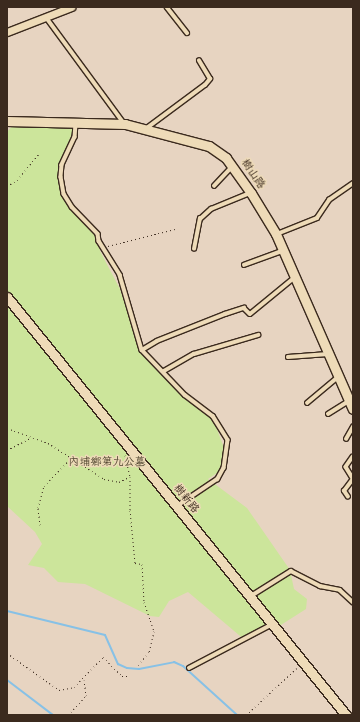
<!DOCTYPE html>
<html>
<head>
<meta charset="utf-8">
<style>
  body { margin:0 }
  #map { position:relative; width:360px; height:722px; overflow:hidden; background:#e7d4c1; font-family:"Balsamiq Sans","LXGW WenKai TC",sans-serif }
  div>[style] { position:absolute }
  .green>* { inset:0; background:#cce59b }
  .stream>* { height:2px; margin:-1px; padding:0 1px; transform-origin:1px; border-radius:1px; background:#87c1e6 }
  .path>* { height:1px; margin-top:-0.5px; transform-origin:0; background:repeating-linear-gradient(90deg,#3b2a1e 0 1px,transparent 0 4px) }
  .roads { filter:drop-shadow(1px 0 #3b2a1e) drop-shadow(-1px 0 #3b2a1e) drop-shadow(0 1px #3b2a1e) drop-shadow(0 -1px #3b2a1e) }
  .service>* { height:3.5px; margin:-1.75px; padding:0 1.75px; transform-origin:1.75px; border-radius:1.75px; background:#eedbb8 }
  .minor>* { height:7px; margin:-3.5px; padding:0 3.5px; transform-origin:3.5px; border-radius:3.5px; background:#eedbb8 }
  .tertiary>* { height:9px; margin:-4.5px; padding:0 4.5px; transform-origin:4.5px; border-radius:4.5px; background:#eedbb8 }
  span { translate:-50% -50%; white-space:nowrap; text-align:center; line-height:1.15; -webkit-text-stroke:3px #eedbb8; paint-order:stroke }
  .street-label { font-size:11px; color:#3b2a1e }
  .park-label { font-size:11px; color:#514631 }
  .frame { position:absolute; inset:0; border:8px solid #3b2a1e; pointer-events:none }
</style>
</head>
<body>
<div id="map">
  <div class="green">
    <i style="clip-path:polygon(14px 124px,75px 126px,61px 161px,66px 194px,71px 208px,98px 233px,100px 251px,120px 289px,140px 351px,184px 397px,214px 421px,224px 448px,220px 471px,208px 479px,247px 508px,290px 570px,294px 589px,307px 599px,306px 609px,273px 630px,267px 624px,246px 641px,188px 592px,169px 601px,159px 617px,150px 616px,85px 584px,58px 582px,44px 568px,28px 565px,42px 544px,35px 532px,7px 506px,7px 132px)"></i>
  </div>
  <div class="stream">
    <i style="left:7px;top:611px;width:101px;rotate:13.8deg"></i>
    <i style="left:105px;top:635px;width:32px;rotate:66deg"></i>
    <i style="left:118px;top:664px;width:10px;rotate:24deg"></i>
    <i style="left:127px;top:668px;width:12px;rotate:5deg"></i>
    <i style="left:139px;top:669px;width:36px;rotate:-11deg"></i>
    <i style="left:174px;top:662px;width:10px;rotate:24deg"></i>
    <i style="left:183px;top:666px;width:73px;rotate:42.2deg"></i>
    <i style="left:7px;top:680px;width:58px;rotate:37.3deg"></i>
  </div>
  <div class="path">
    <i style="left:7px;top:186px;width:12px;rotate:-31deg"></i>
    <i style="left:17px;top:180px;width:35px;rotate:-50deg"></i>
    <i style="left:108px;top:246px;width:69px;rotate:-14.2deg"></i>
    <i style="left:7px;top:428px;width:44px;rotate:20.1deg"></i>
    <i style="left:48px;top:443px;width:67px;rotate:32.7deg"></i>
    <i style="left:104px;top:479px;width:15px;rotate:11deg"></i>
    <i style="left:119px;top:482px;width:11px;rotate:-27deg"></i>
    <i style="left:7px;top:450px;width:28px;rotate:-27deg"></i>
    <i style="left:125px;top:455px;width:23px;rotate:77deg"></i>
    <i style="left:130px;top:477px;width:33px;rotate:90deg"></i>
    <i style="left:130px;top:510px;width:53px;rotate:84.6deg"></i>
    <i style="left:135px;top:563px;width:7px;rotate:8deg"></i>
    <i style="left:142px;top:564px;width:38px;rotate:87deg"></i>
    <i style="left:144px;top:602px;width:31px;rotate:71deg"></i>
    <i style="left:154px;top:631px;width:22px;rotate:103deg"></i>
    <i style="left:149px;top:652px;width:17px;rotate:130deg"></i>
    <i style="left:40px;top:525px;width:17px;rotate:-97deg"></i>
    <i style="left:38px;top:508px;width:23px;rotate:-75deg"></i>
    <i style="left:44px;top:486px;width:37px;rotate:-46deg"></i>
    <i style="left:7px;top:653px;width:64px;rotate:35.4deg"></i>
    <i style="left:59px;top:690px;width:15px;rotate:-11deg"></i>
    <i style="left:74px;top:687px;width:42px;rotate:-46deg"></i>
    <i style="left:103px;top:657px;width:27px;rotate:45deg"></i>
    <i style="left:122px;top:676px;width:6px"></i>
    <i style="left:68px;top:715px;width:26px;rotate:-47deg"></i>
    <i style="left:86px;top:696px;width:16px;rotate:-97deg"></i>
    <i style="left:246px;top:715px;width:69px;rotate:-42.7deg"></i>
  </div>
  <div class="roads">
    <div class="service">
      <i style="left:167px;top:7px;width:33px;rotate:52deg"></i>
      <i style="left:46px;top:17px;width:132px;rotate:53.7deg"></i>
      <i style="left:76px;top:124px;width:13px;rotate:94deg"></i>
      <i style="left:75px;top:137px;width:31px;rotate:115deg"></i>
      <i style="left:62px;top:165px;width:12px;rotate:95deg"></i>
      <i style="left:61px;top:177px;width:17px;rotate:80deg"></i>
      <i style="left:64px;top:194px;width:15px;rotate:58deg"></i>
      <i style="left:72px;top:207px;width:37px;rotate:46deg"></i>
      <i style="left:98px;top:234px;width:7px;rotate:82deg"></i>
      <i style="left:99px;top:241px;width:40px;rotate:58deg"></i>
      <i style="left:120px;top:275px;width:78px;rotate:73.7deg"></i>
      <i style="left:142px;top:350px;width:62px;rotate:46.3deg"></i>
      <i style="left:185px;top:395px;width:35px;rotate:37deg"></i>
      <i style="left:213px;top:416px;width:28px;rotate:58deg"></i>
      <i style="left:228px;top:440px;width:28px;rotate:98deg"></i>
      <i style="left:224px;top:468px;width:13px;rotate:119deg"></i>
      <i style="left:218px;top:479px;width:48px;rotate:146deg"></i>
      <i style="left:147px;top:128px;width:72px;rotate:-36.6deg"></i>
      <i style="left:205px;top:85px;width:8px;rotate:-50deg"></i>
      <i style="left:210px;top:79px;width:21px;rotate:-121deg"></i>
      <i style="left:214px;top:186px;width:25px;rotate:-47deg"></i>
      <i style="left:277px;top:234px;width:43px;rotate:-21.8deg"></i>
      <i style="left:317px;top:218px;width:22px;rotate:-56deg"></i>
      <i style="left:329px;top:200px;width:29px;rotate:-35deg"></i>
      <i style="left:194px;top:249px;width:31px;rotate:-79deg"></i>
      <i style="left:200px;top:219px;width:15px;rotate:-42deg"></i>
      <i style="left:211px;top:209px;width:42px;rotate:-22.3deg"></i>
      <i style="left:244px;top:265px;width:40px;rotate:-20.2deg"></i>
      <i style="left:142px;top:350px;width:17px;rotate:-31deg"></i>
      <i style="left:157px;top:341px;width:73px;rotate:-21.7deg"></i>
      <i style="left:225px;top:314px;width:20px;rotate:-18deg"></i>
      <i style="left:244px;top:308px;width:8px;rotate:45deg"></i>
      <i style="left:250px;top:314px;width:57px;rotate:-39.3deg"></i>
      <i style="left:288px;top:357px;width:40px;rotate:-4.3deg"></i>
      <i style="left:164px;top:371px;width:34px;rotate:-30deg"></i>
      <i style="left:194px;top:354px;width:67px;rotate:-16.5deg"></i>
      <i style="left:307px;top:403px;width:40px;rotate:-40deg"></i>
      <i style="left:328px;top:414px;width:25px;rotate:-32deg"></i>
      <i style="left:346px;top:439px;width:14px;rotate:-60deg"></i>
      <i style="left:353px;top:457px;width:12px;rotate:125deg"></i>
      <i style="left:346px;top:467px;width:13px;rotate:58deg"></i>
      <i style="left:348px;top:497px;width:7px;rotate:-124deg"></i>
      <i style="left:344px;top:491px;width:15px;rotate:-53deg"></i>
      <i style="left:251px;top:596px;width:47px;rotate:-32deg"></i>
      <i style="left:291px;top:571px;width:33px;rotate:27deg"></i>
      <i style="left:320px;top:586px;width:20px;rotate:11deg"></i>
      <i style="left:340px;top:590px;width:18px;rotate:43deg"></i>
      <i style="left:189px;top:668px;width:93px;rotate:-27.7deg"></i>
    </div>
    <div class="minor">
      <i style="left:7px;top:32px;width:69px;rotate:-21.3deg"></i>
    </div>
    <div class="tertiary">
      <i style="left:7px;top:121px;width:118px;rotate:1.5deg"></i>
      <i style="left:125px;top:124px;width:87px;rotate:14.7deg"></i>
      <i style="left:209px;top:146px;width:21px;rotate:35deg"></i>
      <i style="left:226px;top:158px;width:43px;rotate:54.5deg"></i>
      <i style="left:251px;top:193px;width:48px;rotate:58.6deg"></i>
      <i style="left:276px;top:234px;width:191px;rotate:66.3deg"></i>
      <i style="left:7px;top:297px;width:538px;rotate:50.96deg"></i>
    </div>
  </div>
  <div class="street-label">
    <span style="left:253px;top:174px;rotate:56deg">樹山路</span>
    <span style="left:186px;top:499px;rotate:51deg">樹新路</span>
  </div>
  <div class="park-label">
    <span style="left:107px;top:462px">內埔鄉第九公墓</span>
  </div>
  <div class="frame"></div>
</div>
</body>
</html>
